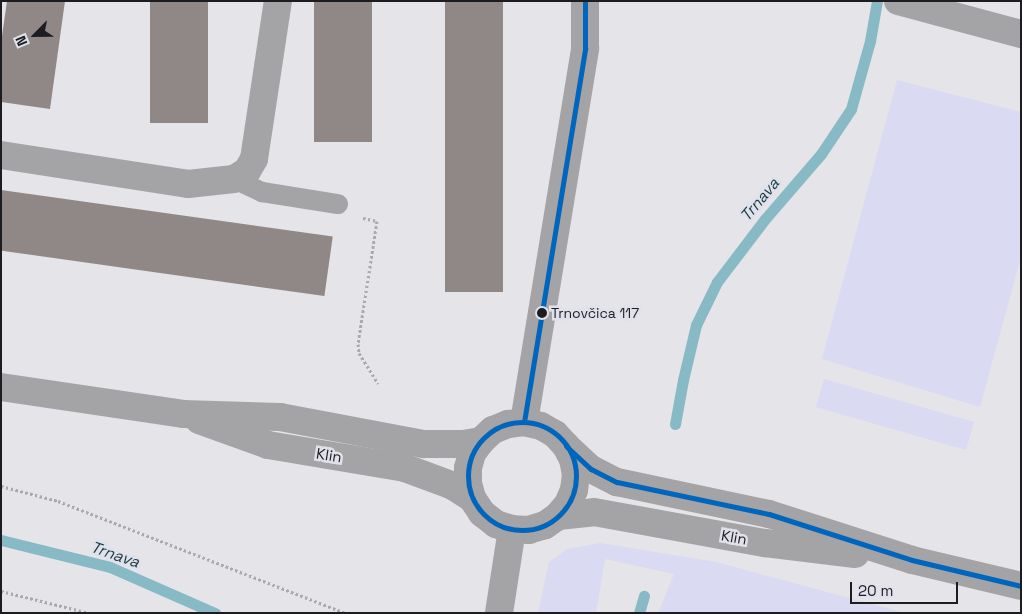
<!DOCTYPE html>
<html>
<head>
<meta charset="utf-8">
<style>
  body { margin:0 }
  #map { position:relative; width:1022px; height:614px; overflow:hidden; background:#e4e4e9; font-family:"Space Grotesk",sans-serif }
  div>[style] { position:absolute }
  .green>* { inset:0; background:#dadaf3; transform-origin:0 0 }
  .stream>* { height:11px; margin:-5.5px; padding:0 5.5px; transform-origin:5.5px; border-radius:5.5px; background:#88bac5 }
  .building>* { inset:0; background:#908886; transform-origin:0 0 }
  .path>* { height:3px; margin-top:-1.5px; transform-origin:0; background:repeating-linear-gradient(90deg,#aaa9ad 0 2.5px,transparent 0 5px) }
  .service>* { height:20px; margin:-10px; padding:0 10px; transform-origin:10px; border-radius:10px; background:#a4a3a5 }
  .minor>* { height:28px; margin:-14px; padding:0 14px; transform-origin:14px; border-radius:14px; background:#a4a3a5 }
  .tertiary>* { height:28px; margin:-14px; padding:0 14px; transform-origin:14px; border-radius:14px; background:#a4a3a5 }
  .bus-1>* { height:5px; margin:-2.5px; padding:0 2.5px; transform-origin:2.5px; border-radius:2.5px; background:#0065bd }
  .bus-1>.ring { margin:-2.5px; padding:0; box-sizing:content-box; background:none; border:5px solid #0065bd; border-radius:50% }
  .dots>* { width:14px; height:14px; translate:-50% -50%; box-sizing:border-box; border:2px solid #e1e1ec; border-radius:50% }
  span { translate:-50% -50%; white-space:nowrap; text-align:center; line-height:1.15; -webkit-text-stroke:5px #e1e1ec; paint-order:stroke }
  .bus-label { font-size:14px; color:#1d1d21 }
  .left { translate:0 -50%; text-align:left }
  .street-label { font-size:15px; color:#1d1d21 }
  .water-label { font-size:16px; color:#1b3e45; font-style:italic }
  .frame { position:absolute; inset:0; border:2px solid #1d1d21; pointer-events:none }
  .north { position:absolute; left:10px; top:10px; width:50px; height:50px; -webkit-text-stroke:4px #e1e1ec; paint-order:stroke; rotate:247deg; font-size:14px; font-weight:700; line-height:20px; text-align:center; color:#1d1d21 }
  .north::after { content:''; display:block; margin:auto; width:18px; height:22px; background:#1d1d21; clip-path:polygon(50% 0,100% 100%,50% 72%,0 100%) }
  .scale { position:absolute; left:850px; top:582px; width:108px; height:22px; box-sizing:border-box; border:2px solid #1d1d21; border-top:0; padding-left:6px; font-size:15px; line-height:18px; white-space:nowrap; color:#1d1d21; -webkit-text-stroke:4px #e1e1ec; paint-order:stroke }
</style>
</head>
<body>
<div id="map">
  <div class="green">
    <i style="clip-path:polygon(897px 80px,1021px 112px,1021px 257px,980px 407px,822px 359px)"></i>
    <i style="left:824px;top:379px;width:156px;height:29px;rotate:16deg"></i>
    <i style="clip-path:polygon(600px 543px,716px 562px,905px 613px,658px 613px,674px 574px,605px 559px,596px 613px,538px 613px,549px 562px,567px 549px)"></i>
  </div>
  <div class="stream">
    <i style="left:675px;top:424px;width:45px;rotate:-79.7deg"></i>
    <i style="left:683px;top:380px;width:57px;rotate:-76.7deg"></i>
    <i style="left:696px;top:325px;width:48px;rotate:-64deg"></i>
    <i style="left:717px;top:282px;width:79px;rotate:-52.7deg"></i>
    <i style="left:765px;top:219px;width:86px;rotate:-49.3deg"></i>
    <i style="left:821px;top:154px;width:54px;rotate:-56.3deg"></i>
    <i style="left:851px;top:109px;width:71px;rotate:-74.4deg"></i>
    <i style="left:870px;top:41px;width:41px;rotate:-80.1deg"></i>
    <i style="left:1px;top:540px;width:112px;rotate:13.9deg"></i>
    <i style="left:110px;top:567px;width:115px;rotate:23.7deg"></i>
    <i style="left:639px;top:613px;width:18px;rotate:-74deg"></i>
  </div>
  <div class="building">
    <i style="clip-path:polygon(7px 1px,65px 1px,50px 109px,1px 102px,1px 43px)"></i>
    <i style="left:150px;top:1px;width:58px;height:122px"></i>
    <i style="left:314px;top:1px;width:58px;height:141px"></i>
    <i style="left:445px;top:1px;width:58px;height:291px"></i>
    <i style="left:1px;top:190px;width:335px;height:60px;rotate:8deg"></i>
  </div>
  <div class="path">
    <i style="left:363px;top:218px;width:14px;rotate:12deg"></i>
    <i style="left:377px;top:221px;width:124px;rotate:98.8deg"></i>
    <i style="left:358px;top:344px;width:9px;rotate:84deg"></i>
    <i style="left:359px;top:353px;width:36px;rotate:58deg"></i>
    <i style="left:1px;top:486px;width:59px;rotate:14.7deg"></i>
    <i style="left:58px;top:501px;width:309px;rotate:21.3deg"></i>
    <i style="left:1px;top:591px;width:91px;rotate:14deg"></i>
  </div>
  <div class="service">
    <i style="left:234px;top:179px;width:31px;rotate:25deg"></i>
    <i style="left:262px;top:192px;width:77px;rotate:9deg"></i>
  </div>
  <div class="minor">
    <i style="left:898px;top:1px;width:127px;rotate:15deg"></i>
    <i style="left:1px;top:155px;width:189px;rotate:8.8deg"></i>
    <i style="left:188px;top:184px;width:46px;rotate:-6.2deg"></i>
    <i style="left:234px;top:179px;width:15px;rotate:-32deg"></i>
    <i style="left:247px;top:171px;width:14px;rotate:-60deg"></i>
    <i style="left:254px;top:159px;width:160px;rotate:-81.4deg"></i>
    <i style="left:524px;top:422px;width:379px;rotate:-80.7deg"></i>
    <i style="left:585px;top:48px;width:47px;rotate:-90deg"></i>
  </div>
  <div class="tertiary">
    <i style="left:1px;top:387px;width:184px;rotate:8.4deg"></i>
    <i style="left:183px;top:414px;width:97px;rotate:1.8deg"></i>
    <i style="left:280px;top:417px;width:146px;rotate:10.7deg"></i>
    <i style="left:423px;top:444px;width:40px"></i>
    <i style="left:463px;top:444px;width:18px;rotate:-9deg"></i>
    <i style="left:481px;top:441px;width:16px;rotate:-43deg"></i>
    <i style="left:493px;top:430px;width:16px;rotate:-22deg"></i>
    <i style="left:508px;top:424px;width:16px;rotate:-7deg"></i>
    <i style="left:524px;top:422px;width:17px;rotate:13deg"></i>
    <i style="left:541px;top:426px;width:16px;rotate:30deg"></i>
    <i style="left:555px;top:434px;width:16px;rotate:47deg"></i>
    <i style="left:566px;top:446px;width:15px;rotate:62deg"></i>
    <i style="left:573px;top:459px;width:15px;rotate:79deg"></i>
    <i style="left:576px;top:474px;width:16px;rotate:97deg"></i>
    <i style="left:574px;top:490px;width:15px;rotate:113deg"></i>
    <i style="left:568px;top:504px;width:16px;rotate:130deg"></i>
    <i style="left:558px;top:516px;width:16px;rotate:145deg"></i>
    <i style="left:545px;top:525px;width:17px;rotate:163deg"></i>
    <i style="left:529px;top:530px;width:17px;rotate:-177deg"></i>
    <i style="left:512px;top:529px;width:17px;rotate:-163deg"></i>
    <i style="left:496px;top:524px;width:18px;rotate:-142deg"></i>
    <i style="left:482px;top:513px;width:18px;rotate:-124deg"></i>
    <i style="left:472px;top:498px;width:16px;rotate:-105deg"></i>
    <i style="left:468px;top:483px;width:15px;rotate:-90deg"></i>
    <i style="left:468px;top:468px;width:16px;rotate:-75deg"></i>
    <i style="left:472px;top:453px;width:15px;rotate:-53deg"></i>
    <i style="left:199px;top:420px;width:73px;rotate:19.9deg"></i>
    <i style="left:268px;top:445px;width:139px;rotate:9.5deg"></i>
    <i style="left:405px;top:468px;width:49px;rotate:20.3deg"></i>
    <i style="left:451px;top:485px;width:25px;rotate:32deg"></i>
    <i style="left:567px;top:447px;width:33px;rotate:43deg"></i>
    <i style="left:591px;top:469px;width:29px;rotate:27deg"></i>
    <i style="left:617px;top:482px;width:155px;rotate:11.9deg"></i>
    <i style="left:769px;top:514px;width:150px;rotate:17.8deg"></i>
    <i style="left:912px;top:560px;width:112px;rotate:13.4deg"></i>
    <i style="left:558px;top:516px;width:36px;rotate:-6deg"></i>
    <i style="left:594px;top:512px;width:174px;rotate:10.3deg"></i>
    <i style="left:765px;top:543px;width:91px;rotate:7deg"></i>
    <i style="left:499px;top:613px;width:85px;rotate:-81.2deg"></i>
  </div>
  <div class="bus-1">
    <i style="left:524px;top:422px;width:379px;rotate:-80.7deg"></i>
    <i style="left:585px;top:48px;width:47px;rotate:-90deg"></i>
    <i class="ring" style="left:468px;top:422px;width:103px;height:103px"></i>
    <i style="left:566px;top:446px;width:34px;rotate:43deg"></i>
    <i style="left:591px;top:469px;width:29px;rotate:27deg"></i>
    <i style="left:617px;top:482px;width:155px;rotate:11.9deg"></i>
    <i style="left:769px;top:514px;width:150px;rotate:17.8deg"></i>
    <i style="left:912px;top:560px;width:112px;rotate:13.4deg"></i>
  </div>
  <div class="dots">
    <i style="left:542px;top:313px;background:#1d1d21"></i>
  </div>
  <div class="bus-label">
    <span class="left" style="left:551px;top:313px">Trnovčica 117</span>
  </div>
  <div class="street-label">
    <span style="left:329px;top:455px;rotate:9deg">Klin</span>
    <span style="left:734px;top:537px;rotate:10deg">Klin</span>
  </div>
  <div class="water-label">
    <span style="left:760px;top:200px;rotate:-50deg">Trnava</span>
    <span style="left:115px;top:555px;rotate:19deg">Trnava</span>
  </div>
  <div class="frame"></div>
  <div class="north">N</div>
  <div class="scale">20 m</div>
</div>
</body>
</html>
